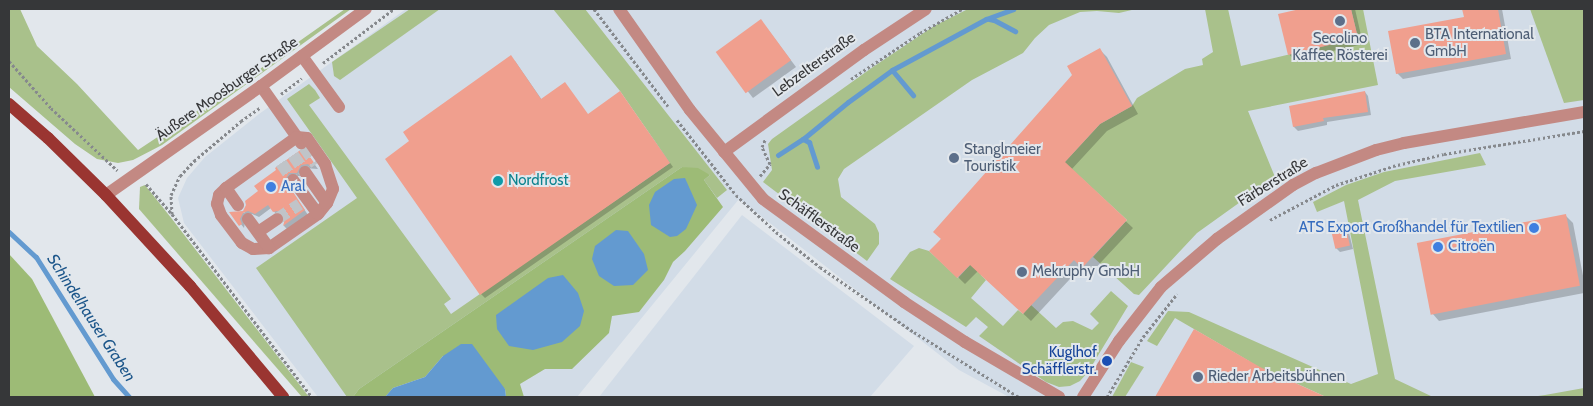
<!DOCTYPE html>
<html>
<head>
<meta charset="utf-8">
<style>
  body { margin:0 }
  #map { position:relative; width:1593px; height:406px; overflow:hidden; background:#e2e7ec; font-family:Cabin,sans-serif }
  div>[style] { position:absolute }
  .built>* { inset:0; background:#d2dce7 }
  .green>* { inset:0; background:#a9c18b }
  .forest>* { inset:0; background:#9dbb76 }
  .water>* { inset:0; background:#639ad0 }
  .shadow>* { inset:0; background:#0003 }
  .stream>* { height:5px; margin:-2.5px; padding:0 2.5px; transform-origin:2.5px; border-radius:2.5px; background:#639ad0 }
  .building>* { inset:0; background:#f09f8e; transform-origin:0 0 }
  .minor-tunnel>* { height:12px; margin-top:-6px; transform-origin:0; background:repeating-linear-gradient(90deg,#c0c4c8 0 12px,transparent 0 18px) }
  .path>* { height:3px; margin-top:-1.5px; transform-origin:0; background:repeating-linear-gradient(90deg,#86898d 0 2.5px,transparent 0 5px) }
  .minor>* { height:12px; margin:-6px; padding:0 6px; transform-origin:6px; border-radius:6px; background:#c38983 }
  .major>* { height:12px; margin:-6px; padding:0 6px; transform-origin:6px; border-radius:6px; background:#9a3531 }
  .dots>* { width:14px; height:14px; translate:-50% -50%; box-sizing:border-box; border:2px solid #e2e7ec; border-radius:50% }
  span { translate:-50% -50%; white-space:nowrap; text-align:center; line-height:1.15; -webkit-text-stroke:4px #e2e7ec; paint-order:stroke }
  .service-label { font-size:15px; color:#4e5e75 }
  .left { translate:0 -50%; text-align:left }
  .street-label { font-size:15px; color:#363739 }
  .culture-label { font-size:15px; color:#0d838f }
  .shop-label { font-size:15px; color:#366cbe }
  .right { translate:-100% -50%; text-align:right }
  .transit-label { font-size:15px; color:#164399 }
  .water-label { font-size:16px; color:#1c568a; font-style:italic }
  .frame { position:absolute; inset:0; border:10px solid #363739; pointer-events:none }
</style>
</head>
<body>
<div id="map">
  <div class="built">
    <i style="clip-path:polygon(406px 9px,1584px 9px,1584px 397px,1009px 397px,959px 370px,739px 199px,577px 397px,318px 397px,184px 223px,178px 198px,187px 178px,205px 157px,259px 114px)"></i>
    <i style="clip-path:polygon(742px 215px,914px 346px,870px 397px,599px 397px)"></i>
  </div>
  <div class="green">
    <i style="clip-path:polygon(9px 9px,20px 9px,37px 46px,77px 84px,138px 150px,257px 71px,345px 9px,351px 9px,162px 145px,133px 160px,118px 163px,97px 159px,75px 144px,9px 87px)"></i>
    <i style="clip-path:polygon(410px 9px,440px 9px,340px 80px,334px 76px,332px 62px)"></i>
    <i style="clip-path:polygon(553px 9px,585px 9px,727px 190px,717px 198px,704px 180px,710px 175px,682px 167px,359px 389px,353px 397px,347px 397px,256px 268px,357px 198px,287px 99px,309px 84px,315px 90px,320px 98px,309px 105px,451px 299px,444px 304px,451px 314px,670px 163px,620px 91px)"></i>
    <i style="clip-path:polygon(968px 9px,1136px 9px,1119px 13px,1097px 11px,1080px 12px,1049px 25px,1035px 38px,1023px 53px,972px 80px,844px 169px,838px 179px,841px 197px,875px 224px,879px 233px,879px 244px,867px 261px,763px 182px,772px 170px,768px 144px,772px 139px,873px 67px,934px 26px)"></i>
    <i style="clip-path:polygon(1205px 9px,1228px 9px,1241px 66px,1358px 38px,1351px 9px,1363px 9px,1378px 85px,1248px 111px,1275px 177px,1197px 233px,1139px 295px,1134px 294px,1093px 257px,1127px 220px,1076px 173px,981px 275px,986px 280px,971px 298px,1003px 326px,1018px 310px,1023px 314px,1031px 305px,1056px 328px,1063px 322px,1073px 321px,1092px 330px,1099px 323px,1090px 314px,1111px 291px,1128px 306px,1088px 372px,1080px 381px,1070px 386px,1059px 387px,1046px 382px,979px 336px,988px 327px,976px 317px,966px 327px,890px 279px,910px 252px,919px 248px,929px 251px,958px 278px,1100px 124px,1132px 106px,1137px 98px,1185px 69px,1203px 65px,1202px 59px,1213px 52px)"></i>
    <i style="clip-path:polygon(1530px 9px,1584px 9px,1584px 100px,1564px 103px)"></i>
    <i style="clip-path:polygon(1480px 153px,1486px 165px,1395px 181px,1358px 200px,1395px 379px,1433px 397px,1326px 397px,1265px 369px,1252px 397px,1228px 397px,1249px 361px,1175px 318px,1157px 346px,1147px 341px,1168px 311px,1189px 312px,1351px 384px,1378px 374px,1344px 201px,1317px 212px,1313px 202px,1346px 185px,1384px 172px)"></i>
    <i style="clip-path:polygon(145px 185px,172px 219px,309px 397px,302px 397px,139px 209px,140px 187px)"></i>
    <i style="clip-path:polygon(1131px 362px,1144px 367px,1125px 397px,1112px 397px)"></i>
    <i style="clip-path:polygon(1584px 388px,1584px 397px,1531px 397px,1545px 395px)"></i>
  </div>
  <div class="forest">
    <i style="clip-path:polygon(682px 167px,698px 168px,710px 175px,704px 180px,723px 207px,685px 251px,673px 262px,664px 280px,639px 312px,612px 316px,609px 333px,572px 369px,545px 369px,520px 384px,524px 397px,506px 397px,505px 389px,443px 356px,425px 377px,393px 388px,385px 397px,353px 397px,359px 389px)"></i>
    <i style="clip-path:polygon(9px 254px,32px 279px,95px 397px,9px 397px)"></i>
  </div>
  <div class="water">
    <i style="clip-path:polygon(685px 178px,697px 205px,686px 229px,677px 236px,670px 237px,651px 225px,649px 205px,655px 192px,674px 179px)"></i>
    <i style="clip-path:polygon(616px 230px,628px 231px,644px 254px,648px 270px,633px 285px,614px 286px,599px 276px,592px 259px,595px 246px)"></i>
    <i style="clip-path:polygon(563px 275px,578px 293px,584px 311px,580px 326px,562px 342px,533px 350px,509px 346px,497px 329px,496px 315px,548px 278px)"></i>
    <i style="clip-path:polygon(461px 344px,472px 344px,505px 389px,506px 397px,385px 397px,393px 388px,425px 377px,443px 356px)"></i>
  </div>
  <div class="shadow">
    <i style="clip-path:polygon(1306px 9px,1355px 9px,1363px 44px,1294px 60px,1289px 54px,1279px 15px)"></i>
    <i style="clip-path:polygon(1463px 9px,1502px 9px,1511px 59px,1403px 79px,1397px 73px,1465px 18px)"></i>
    <i style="clip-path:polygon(766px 27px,796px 67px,753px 98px,718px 53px)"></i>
    <i style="clip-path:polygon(1099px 49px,1107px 57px,1138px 114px,1107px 131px,1071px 170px,1133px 228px,1090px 274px,1082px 266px,1031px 321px,978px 271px,965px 284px,931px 251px)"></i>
    <i style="clip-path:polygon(515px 61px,542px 100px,588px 115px,620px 93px,673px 167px,485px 298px,481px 294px)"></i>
    <i style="clip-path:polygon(1365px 92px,1368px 96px,1371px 115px,1327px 122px,1327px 125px,1298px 131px,1294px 127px,1291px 107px)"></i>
    <i style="clip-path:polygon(305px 151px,318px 169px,304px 168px,301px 176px,292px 176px,288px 185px,308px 215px,287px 229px,284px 226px,285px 216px,277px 215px,271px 208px,259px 217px,252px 214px,246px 216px,244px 228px,232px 213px,244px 213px)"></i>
    <i style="clip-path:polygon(1566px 216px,1573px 223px,1584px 281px,1584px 293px,1439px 321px,1432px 313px)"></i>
    <i style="clip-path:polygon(1344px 225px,1348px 229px,1353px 249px,1340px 252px,1336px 248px)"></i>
    <i style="clip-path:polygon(1256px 369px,1239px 397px,1161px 397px,1158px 394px)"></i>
    <i style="clip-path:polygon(1265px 371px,1323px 397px,1253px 397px)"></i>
  </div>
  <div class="stream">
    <i style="left:989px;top:19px;width:5px;rotate:11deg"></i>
    <i style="left:994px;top:20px;width:24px;rotate:28deg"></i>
    <i style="left:892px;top:70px;width:33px;rotate:50deg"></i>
    <i style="left:803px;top:139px;width:7px;rotate:27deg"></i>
    <i style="left:809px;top:142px;width:26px;rotate:72deg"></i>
    <i style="left:778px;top:155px;width:30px;rotate:-33deg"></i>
    <i style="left:803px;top:139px;width:58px;rotate:-39.4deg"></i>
    <i style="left:848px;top:102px;width:54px;rotate:-36deg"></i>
    <i style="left:892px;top:70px;width:107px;rotate:-28.5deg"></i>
    <i style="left:986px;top:19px;width:29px;rotate:-20deg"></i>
    <i style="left:9px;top:232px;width:37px;rotate:43deg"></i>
    <i style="left:36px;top:257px;width:144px;rotate:57.7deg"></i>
    <i style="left:113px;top:379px;width:24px;rotate:48deg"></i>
  </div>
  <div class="building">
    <i style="clip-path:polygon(1300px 9px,1351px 9px,1358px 38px,1288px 55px,1278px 14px)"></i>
    <i style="clip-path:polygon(1462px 9px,1498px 9px,1506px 54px,1396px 74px,1388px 31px,1464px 17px)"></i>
    <i style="left:761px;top:19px;width:51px;height:56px;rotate:54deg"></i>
    <i style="clip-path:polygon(1100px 48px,1132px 106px,1100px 124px,1065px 162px,1127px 220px,1082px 268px,1074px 260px,1023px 314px,970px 265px,957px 278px,929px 251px,941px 239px,933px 232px,1072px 75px,1067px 66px)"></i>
    <i style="clip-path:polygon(511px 55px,541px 99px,565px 82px,588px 114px,620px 91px,670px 163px,480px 295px,385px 159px,409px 141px,403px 132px)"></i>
    <i style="clip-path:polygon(1365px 91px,1368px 112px,1323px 118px,1324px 121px,1293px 127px,1289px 106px)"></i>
    <i style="clip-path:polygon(305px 150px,315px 164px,312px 167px,308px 164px,301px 165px,297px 173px,289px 173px,285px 180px,305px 210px,283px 226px,285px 219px,283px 214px,277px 211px,273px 212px,268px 205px,255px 214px,248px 211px,243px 213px,240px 219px,242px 224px,239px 226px,229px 212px,243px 211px,246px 205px,245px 201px,258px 191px,254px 186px,276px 170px,275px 168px,299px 151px)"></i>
    <i style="left:1566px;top:214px;width:73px;height:152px;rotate:79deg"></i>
    <i style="left:1345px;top:224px;width:22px;height:15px;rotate:77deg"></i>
    <i style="clip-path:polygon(1194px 329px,1260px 367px,1326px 397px,1155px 397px)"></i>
  </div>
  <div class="minor-tunnel">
    <i style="left:304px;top:147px;width:21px;rotate:55deg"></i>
    <i style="left:293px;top:155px;width:21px;rotate:55deg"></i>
    <i style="left:281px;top:163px;width:21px;rotate:55deg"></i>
    <i style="left:277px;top:219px;width:27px;rotate:-33deg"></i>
  </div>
  <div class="path">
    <i style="left:594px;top:9px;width:122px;rotate:52.7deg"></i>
    <i style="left:9px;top:61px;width:63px;rotate:48.2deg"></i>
    <i style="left:51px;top:108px;width:91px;rotate:43.2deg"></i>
    <i style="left:323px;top:63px;width:89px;rotate:-37.3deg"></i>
    <i style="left:851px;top:79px;width:83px;rotate:-33.7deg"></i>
    <i style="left:920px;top:33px;width:48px;rotate:-29.7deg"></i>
    <i style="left:281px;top:94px;width:26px;rotate:-37deg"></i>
    <i style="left:677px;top:120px;width:95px;rotate:51.8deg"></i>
    <i style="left:736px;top:195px;width:54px;rotate:42.8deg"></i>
    <i style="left:776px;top:232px;width:56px;rotate:38.5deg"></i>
    <i style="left:820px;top:267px;width:114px;rotate:34.7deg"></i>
    <i style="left:914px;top:332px;width:123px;rotate:31.8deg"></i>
    <i style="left:760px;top:176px;width:16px;rotate:-50deg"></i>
    <i style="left:770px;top:164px;width:19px;rotate:-115deg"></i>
    <i style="left:762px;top:147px;width:8px;rotate:-67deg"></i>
    <i style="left:146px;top:184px;width:40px;rotate:49deg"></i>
    <i style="left:172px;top:214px;width:230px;rotate:52.6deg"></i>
    <i style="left:172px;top:214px;width:19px;rotate:-93deg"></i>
    <i style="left:171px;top:195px;width:21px;rotate:-65deg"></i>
    <i style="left:180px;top:176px;width:21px;rotate:-47deg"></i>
    <i style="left:194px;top:161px;width:62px;rotate:-40.4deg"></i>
    <i style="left:241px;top:121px;width:24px;rotate:-35deg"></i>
    <i style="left:1270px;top:220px;width:75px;rotate:-27.9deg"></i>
    <i style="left:1336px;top:185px;width:60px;rotate:-18.4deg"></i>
    <i style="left:1393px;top:166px;width:52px;rotate:-13.2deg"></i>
    <i style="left:1444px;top:154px;width:142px;rotate:-9.3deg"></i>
    <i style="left:1107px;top:397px;width:70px;rotate:-59deg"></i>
    <i style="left:1143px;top:337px;width:55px;rotate:-51.7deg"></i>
  </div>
  <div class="minor">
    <i style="left:619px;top:9px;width:123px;rotate:54.9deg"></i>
    <i style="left:690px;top:110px;width:115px;rotate:50.6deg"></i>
    <i style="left:763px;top:199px;width:175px;rotate:36.1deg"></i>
    <i style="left:904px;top:302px;width:73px;rotate:33.3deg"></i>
    <i style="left:965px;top:342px;width:109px;rotate:30.3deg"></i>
    <i style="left:302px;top:56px;width:63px;rotate:54deg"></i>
    <i style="left:261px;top:86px;width:70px;rotate:54.9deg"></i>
    <i style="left:297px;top:137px;width:10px;rotate:6deg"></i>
    <i style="left:307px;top:138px;width:32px;rotate:55deg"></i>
    <i style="left:325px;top:164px;width:26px;rotate:72deg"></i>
    <i style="left:333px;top:189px;width:15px;rotate:113deg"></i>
    <i style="left:327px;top:203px;width:14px;rotate:129deg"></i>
    <i style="left:318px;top:214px;width:60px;rotate:145.2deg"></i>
    <i style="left:269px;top:248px;width:16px;rotate:176deg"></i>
    <i style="left:253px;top:249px;width:13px;rotate:-151deg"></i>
    <i style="left:242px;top:243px;width:35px;rotate:-127deg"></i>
    <i style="left:221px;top:215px;width:12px;rotate:-110deg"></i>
    <i style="left:217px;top:204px;width:9px;rotate:-77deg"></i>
    <i style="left:219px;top:195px;width:10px;rotate:-45deg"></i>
    <i style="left:226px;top:188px;width:87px;rotate:-35.7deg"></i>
    <i style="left:724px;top:152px;width:173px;rotate:-36.1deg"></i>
    <i style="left:864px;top:50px;width:74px;rotate:-33.5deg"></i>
    <i style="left:305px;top:172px;width:38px;rotate:55deg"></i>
    <i style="left:293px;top:180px;width:42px;rotate:53.7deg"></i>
    <i style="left:226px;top:188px;width:21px;rotate:55deg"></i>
    <i style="left:106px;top:195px;width:189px;rotate:-35.1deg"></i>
    <i style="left:261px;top:86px;width:130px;rotate:-36.3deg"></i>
    <i style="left:248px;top:219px;width:36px;rotate:54deg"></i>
    <i style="left:258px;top:232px;width:23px;rotate:-34deg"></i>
    <i style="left:1083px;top:397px;width:67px;rotate:-57.3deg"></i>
    <i style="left:1119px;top:341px;width:68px;rotate:-52.1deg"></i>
    <i style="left:1161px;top:287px;width:74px;rotate:-40.6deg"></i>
    <i style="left:1217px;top:239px;width:93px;rotate:-35.4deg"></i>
    <i style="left:1293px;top:185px;width:26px;rotate:-28deg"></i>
    <i style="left:1316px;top:173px;width:64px;rotate:-21deg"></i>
    <i style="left:1376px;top:150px;width:29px;rotate:-14deg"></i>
    <i style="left:1404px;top:143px;width:183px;rotate:-9.8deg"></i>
  </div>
  <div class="major">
    <i style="left:9px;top:104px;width:52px;rotate:41.1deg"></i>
    <i style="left:48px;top:138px;width:81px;rotate:44.5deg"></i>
    <i style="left:106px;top:195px;width:124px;rotate:47.3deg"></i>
    <i style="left:190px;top:286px;width:145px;rotate:50deg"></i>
  </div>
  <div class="dots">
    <i style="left:1340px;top:21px;background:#5c6f8a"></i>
    <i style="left:1415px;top:43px;background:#5c6f8a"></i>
    <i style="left:954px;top:158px;background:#5c6f8a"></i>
    <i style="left:498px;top:181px;background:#0f9aa8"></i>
    <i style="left:271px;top:187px;background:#3f7fe0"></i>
    <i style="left:1534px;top:228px;background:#3f7fe0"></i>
    <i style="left:1438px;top:247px;background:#3f7fe0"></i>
    <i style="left:1022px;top:272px;background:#5c6f8a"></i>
    <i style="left:1107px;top:361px;background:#1a4fb4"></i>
    <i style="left:1198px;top:377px;background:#5c6f8a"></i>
  </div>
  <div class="service-label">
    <span class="left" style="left:1425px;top:43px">BTA International<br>GmbH</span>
    <span style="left:1340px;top:47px">Secolino<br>Kaffee Rösterei</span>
    <span class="left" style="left:964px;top:158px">Stanglmeier<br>Touristik</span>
    <span class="left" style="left:1032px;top:272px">Mekruphy GmbH</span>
    <span class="left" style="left:1208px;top:377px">Rieder Arbeitsbühnen</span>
  </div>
  <div class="street-label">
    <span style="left:814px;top:65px;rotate:-36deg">Lebzelterstraße</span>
    <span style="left:227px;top:89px;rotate:-35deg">Äußere Moosburger Straße</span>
    <span style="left:1273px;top:182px;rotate:-32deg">Färberstraße</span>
    <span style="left:819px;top:221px;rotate:36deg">Schäfflerstraße</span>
  </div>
  <div class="culture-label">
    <span class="left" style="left:508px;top:181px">Nordfrost</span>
  </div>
  <div class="shop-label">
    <span class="left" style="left:281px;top:187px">Aral</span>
    <span class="right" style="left:1524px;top:228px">ATS Export Großhandel für Textilien</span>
    <span class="left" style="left:1448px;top:247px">Citroën</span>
  </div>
  <div class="transit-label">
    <span class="right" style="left:1097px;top:361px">Kuglhof<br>Schäfflerstr.</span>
  </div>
  <div class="water-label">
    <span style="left:91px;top:318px;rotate:57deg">Schindelhauser Graben</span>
  </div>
  <div class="frame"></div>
</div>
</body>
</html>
